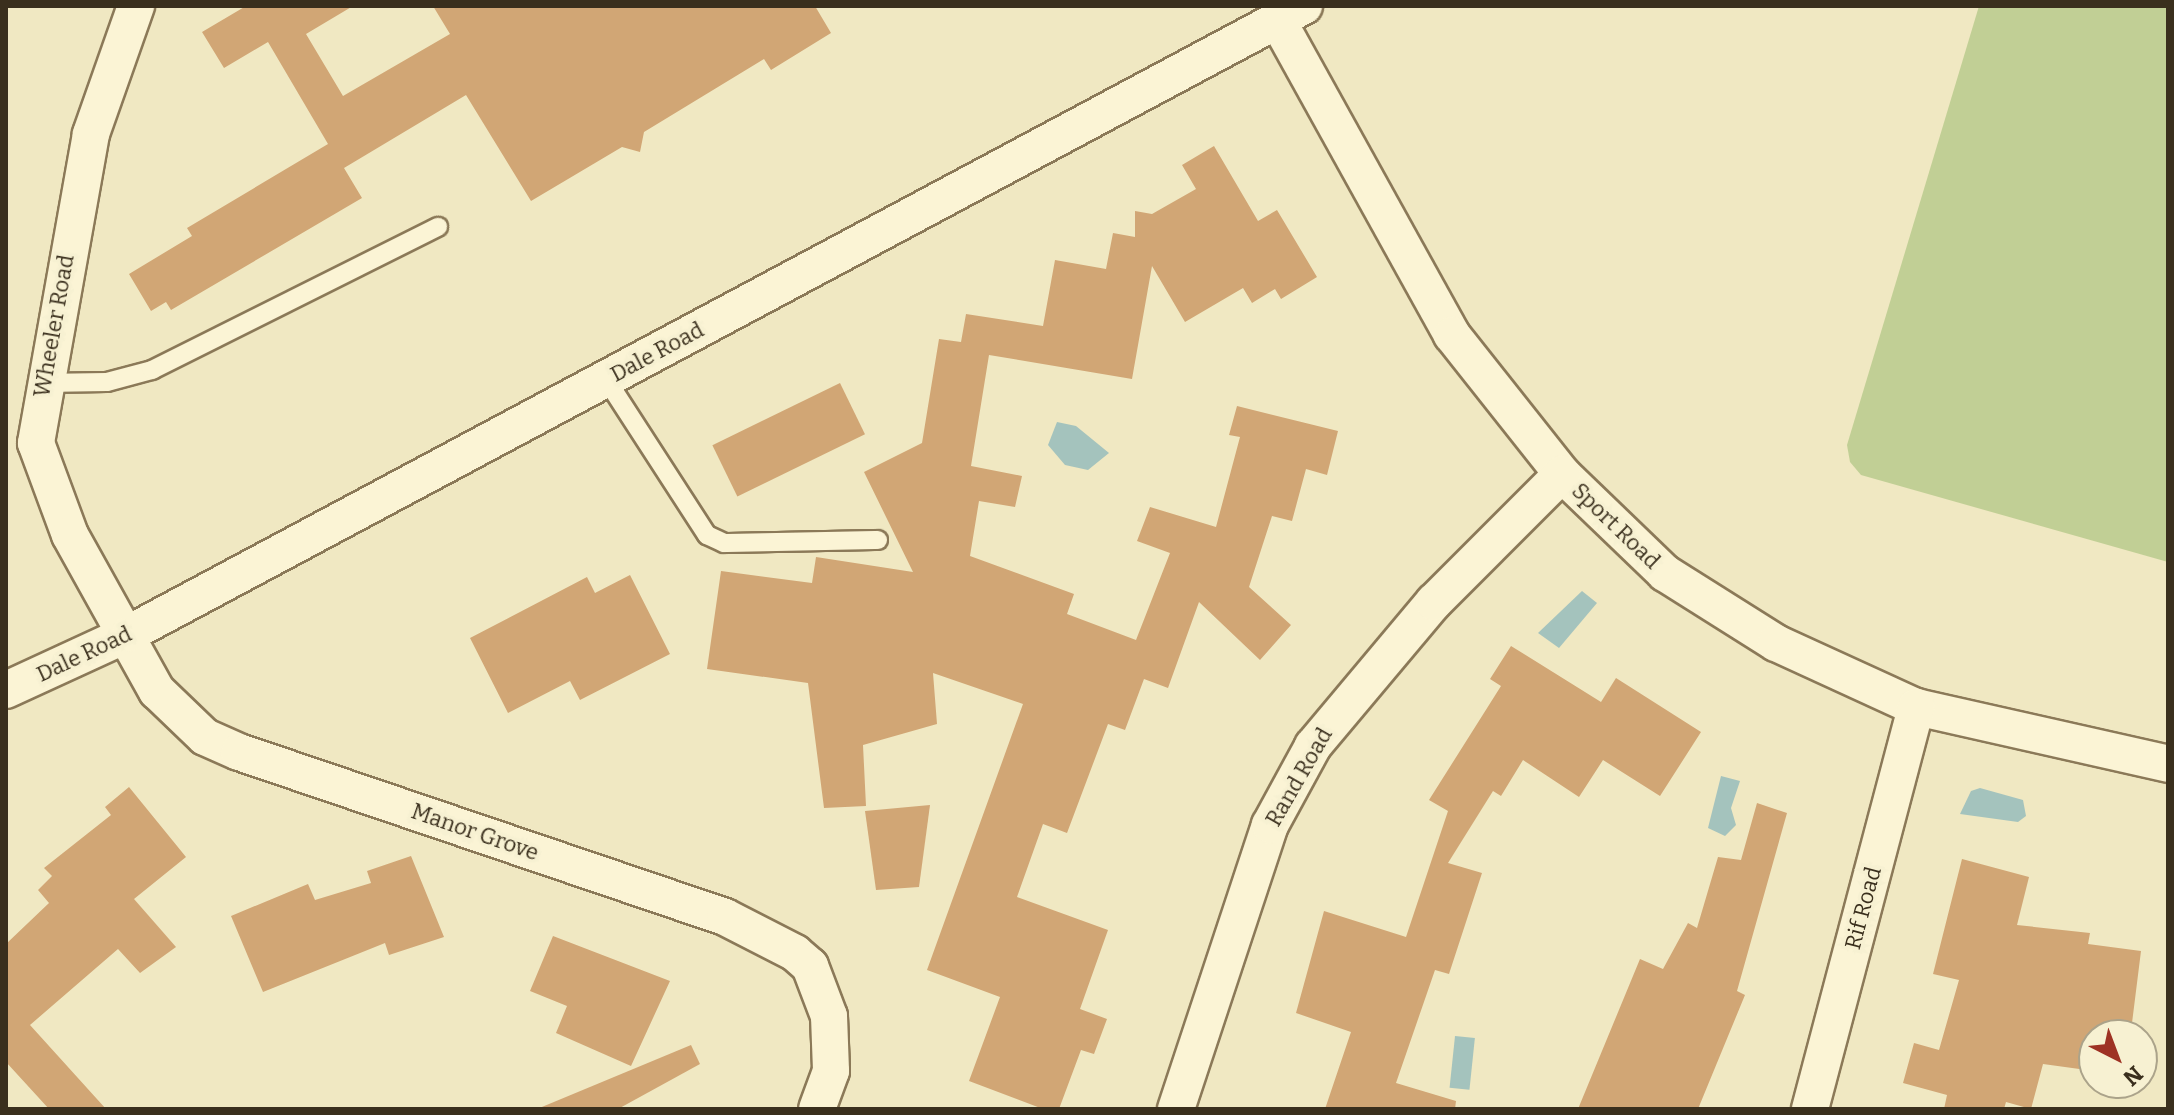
<!DOCTYPE html>
<html>
<head>
<meta charset="utf-8">
<style>
  body { margin:0 }
  #map { position:relative; width:2174px; height:1115px; overflow:hidden; background:#f0e8c2; font-family:Bitter,serif }
  div>[style] { position:absolute }
  .green>* { inset:0; background:#c1cf95 }
  .water>* { inset:0; background:#a4c3bd; transform-origin:0 0 }
  .building>* { inset:0; background:#d1a675; transform-origin:0 0 }
  .roads { filter:drop-shadow(2px 0 #8b7958) drop-shadow(-2px 0 #8b7958) drop-shadow(0 2px #8b7958) drop-shadow(0 -2px #8b7958) }
  .service>* { height:18px; margin:-9px; padding:0 9px; transform-origin:9px; border-radius:9px; background:#fbf4d5 }
  .minor>* { height:36px; margin:-18px; padding:0 18px; transform-origin:18px; border-radius:18px; background:#fbf4d5 }
  span { translate:-50% -50%; white-space:nowrap; text-align:center; line-height:1.15; -webkit-text-stroke:7px #f7f1d2; paint-order:stroke }
  .street-label { font-size:22px; color:#3a2f1d }
  .frame { position:absolute; inset:0; border:8px solid #3a2f1d; pointer-events:none }
  .north { position:absolute; left:2078px; top:1019px; width:80px; height:80px; box-sizing:border-box; background:#f7f1d2; border:2px solid #aba38a; border-radius:50%; rotate:138deg; font-size:22px; font-weight:700; line-height:32px; text-align:center; color:#3a2f1d }
  .north::after { content:''; display:block; margin:auto; width:28px; height:36px; background:#9e3224; clip-path:polygon(50% 0,100% 100%,50% 72%,0 100%) }
</style>
</head>
<body>
<div id="map">
  <div class="green">
    <i style="clip-path:polygon(1979px 6px,2168px 6px,2168px 562px,1861px 475px,1850px 462px,1847px 445px)"></i>
  </div>
  <div class="water">
    <i style="clip-path:polygon(1057px 422px,1076px 426px,1109px 453px,1088px 470px,1065px 465px,1048px 445px)"></i>
    <i style="clip-path:polygon(1582px 591px,1597px 603px,1559px 648px,1538px 633px)"></i>
    <i style="clip-path:polygon(1721px 776px,1740px 781px,1731px 808px,1736px 825px,1725px 836px,1708px 828px)"></i>
    <i style="clip-path:polygon(1980px 788px,2023px 800px,2026px 816px,2018px 822px,1960px 814px,1971px 791px)"></i>
    <i style="left:1455px;top:1036px;width:20px;height:52px;rotate:6deg"></i>
  </div>
  <div class="building">
    <i style="clip-path:polygon(246px 6px,353px 6px,306px 34px,343px 96px,450px 34px,433px 6px,815px 6px,831px 33px,771px 70px,764px 59px,644px 132px,640px 152px,622px 147px,531px 201px,466px 95px,344px 168px,362px 198px,171px 310px,166px 302px,151px 311px,129px 274px,192px 236px,187px 228px,328px 144px,268px 42px,224px 68px,202px 32px)"></i>
    <i style="clip-path:polygon(1214px 146px,1258px 221px,1277px 210px,1317px 277px,1281px 299px,1275px 289px,1252px 303px,1243px 288px,1185px 322px,1152px 266px,1132px 379px,989px 355px,971px 466px,1022px 476px,1015px 507px,979px 501px,970px 556px,1074px 594px,1067px 614px,1136px 640px,1170px 553px,1137px 541px,1150px 507px,1216px 527px,1240px 437px,1229px 435px,1237px 406px,1338px 431px,1327px 475px,1306px 469px,1292px 521px,1272px 516px,1249px 587px,1291px 625px,1260px 660px,1199px 602px,1168px 688px,1144px 679px,1125px 730px,1108px 724px,1067px 833px,1043px 824px,1017px 897px,1108px 930px,1080px 1009px,1107px 1019px,1094px 1054px,1081px 1050px,1059px 1109px,1043px 1109px,969px 1081px,1000px 997px,927px 970px,1023px 704px,933px 673px,937px 724px,863px 745px,866px 806px,824px 808px,808px 683px,707px 669px,721px 571px,812px 583px,816px 557px,913px 572px,864px 472px,922px 443px,939px 339px,961px 342px,966px 314px,1043px 326px,1055px 260px,1106px 269px,1113px 233px,1135px 237px,1135px 211px,1152px 214px,1196px 189px,1182px 165px)"></i>
    <i style="left:840px;top:383px;width:57px;height:142px;rotate:64deg"></i>
    <i style="clip-path:polygon(630px 575px,670px 654px,580px 700px,570px 681px,508px 713px,470px 638px,587px 577px,595px 593px)"></i>
    <i style="clip-path:polygon(1511px 646px,1601px 702px,1616px 678px,1701px 732px,1660px 796px,1603px 760px,1579px 797px,1523px 760px,1501px 796px,1493px 791px,1448px 863px,1482px 873px,1449px 974px,1435px 970px,1396px 1083px,1456px 1101px,1455px 1109px,1325px 1109px,1351px 1032px,1296px 1013px,1324px 911px,1406px 937px,1448px 811px,1429px 800px,1501px 686px,1490px 679px)"></i>
    <i style="clip-path:polygon(129px 787px,186px 857px,134px 899px,176px 947px,140px 973px,118px 949px,30px 1025px,106px 1109px,49px 1109px,6px 1062px,6px 944px,49px 903px,38px 890px,52px 876px,44px 868px,111px 815px,105px 807px)"></i>
    <i style="clip-path:polygon(1757px 803px,1787px 813px,1737px 991px,1745px 995px,1698px 1109px,1578px 1109px,1640px 959px,1663px 969px,1688px 923px,1697px 928px,1718px 857px,1741px 860px)"></i>
    <i style="clip-path:polygon(930px 805px,919px 887px,876px 890px,865px 811px)"></i>
    <i style="clip-path:polygon(411px 856px,444px 937px,389px 955px,385px 943px,263px 992px,231px 916px,308px 884px,315px 900px,371px 883px,367px 871px)"></i>
    <i style="clip-path:polygon(1962px 859px,2029px 877px,2017px 925px,2090px 933px,2088px 944px,2141px 951px,2131px 1031px,2103px 1027px,2094px 1035px,2094px 1071px,2043px 1064px,2031px 1109px,2006px 1102px,2004px 1109px,1944px 1109px,1947px 1095px,1903px 1083px,1914px 1043px,1939px 1050px,1959px 980px,1933px 974px)"></i>
    <i style="clip-path:polygon(553px 936px,670px 981px,631px 1066px,556px 1033px,567px 1006px,530px 991px)"></i>
    <i style="clip-path:polygon(691px 1045px,700px 1064px,618px 1109px,537px 1109px)"></i>
  </div>
  <div class="roads">
    <div class="service">
      <i style="left:606px;top:379px;width:186px;rotate:57.1deg"></i>
      <i style="left:707px;top:535px;width:19px;rotate:25deg"></i>
      <i style="left:724px;top:543px;width:154px;rotate:-1.1deg"></i>
      <i style="left:42px;top:383px;width:65px;rotate:-0.9deg"></i>
      <i style="left:107px;top:382px;width:47px;rotate:-14.9deg"></i>
      <i style="left:152px;top:370px;width:320px;rotate:-26.6deg"></i>
    </div>
    <div class="minor">
      <i style="left:136px;top:6px;width:136px;rotate:109.4deg"></i>
      <i style="left:91px;top:134px;width:314px;rotate:100.1deg"></i>
      <i style="left:36px;top:443px;width:98px;rotate:69.7deg"></i>
      <i style="left:70px;top:535px;width:179px;rotate:60.9deg"></i>
      <i style="left:157px;top:691px;width:66px;rotate:43.8deg"></i>
      <i style="left:205px;top:737px;width:37px;rotate:24deg"></i>
      <i style="left:239px;top:752px;width:513px;rotate:18.75deg"></i>
      <i style="left:725px;top:917px;width:79px;rotate:27.2deg"></i>
      <i style="left:795px;top:953px;width:20px;rotate:41deg"></i>
      <i style="left:810px;top:966px;width:53px;rotate:69.2deg"></i>
      <i style="left:829px;top:1016px;width:55px;rotate:87.9deg"></i>
      <i style="left:831px;top:1071px;width:40px;rotate:110.2deg"></i>
      <i style="left:1278px;top:21px;width:359px;rotate:61deg"></i>
      <i style="left:1452px;top:335px;width:177px;rotate:51.6deg"></i>
      <i style="left:1562px;top:474px;width:143px;rotate:43.9deg"></i>
      <i style="left:1665px;top:573px;width:131px;rotate:32.2deg"></i>
      <i style="left:1776px;top:643px;width:154px;rotate:24.6deg"></i>
      <i style="left:1916px;top:707px;width:258px;rotate:12.7deg"></i>
      <i style="left:6px;top:690px;width:136px;rotate:-24.7deg"></i>
      <i style="left:130px;top:633px;width:1331px;rotate:-28.11deg"></i>
      <i style="left:1176px;top:1109px;width:299px;rotate:-71.7deg"></i>
      <i style="left:1270px;top:825px;width:90px;rotate:-61.4deg"></i>
      <i style="left:1313px;top:746px;width:188px;rotate:-50deg"></i>
      <i style="left:1434px;top:602px;width:181px;rotate:-45deg"></i>
      <i style="left:1810px;top:1109px;width:416px;rotate:-75.2deg"></i>
    </div>
  </div>
  <div class="street-label">
    <span style="left:54px;top:326px;rotate:-80deg">Wheeler Road</span>
    <span style="left:657px;top:352px;rotate:-28deg">Dale Road</span>
    <span style="left:1616px;top:526px;rotate:44deg">Sport Road</span>
    <span style="left:84px;top:654px;rotate:-25deg">Dale Road</span>
    <span style="left:1299px;top:777px;rotate:-60deg">Rand Road</span>
    <span style="left:475px;top:832px;rotate:19deg">Manor Grove</span>
    <span style="left:1863px;top:908px;rotate:-75deg">Rif Road</span>
  </div>
  <div class="frame"></div>
  <div class="north">N</div>
</div>
</body>
</html>
